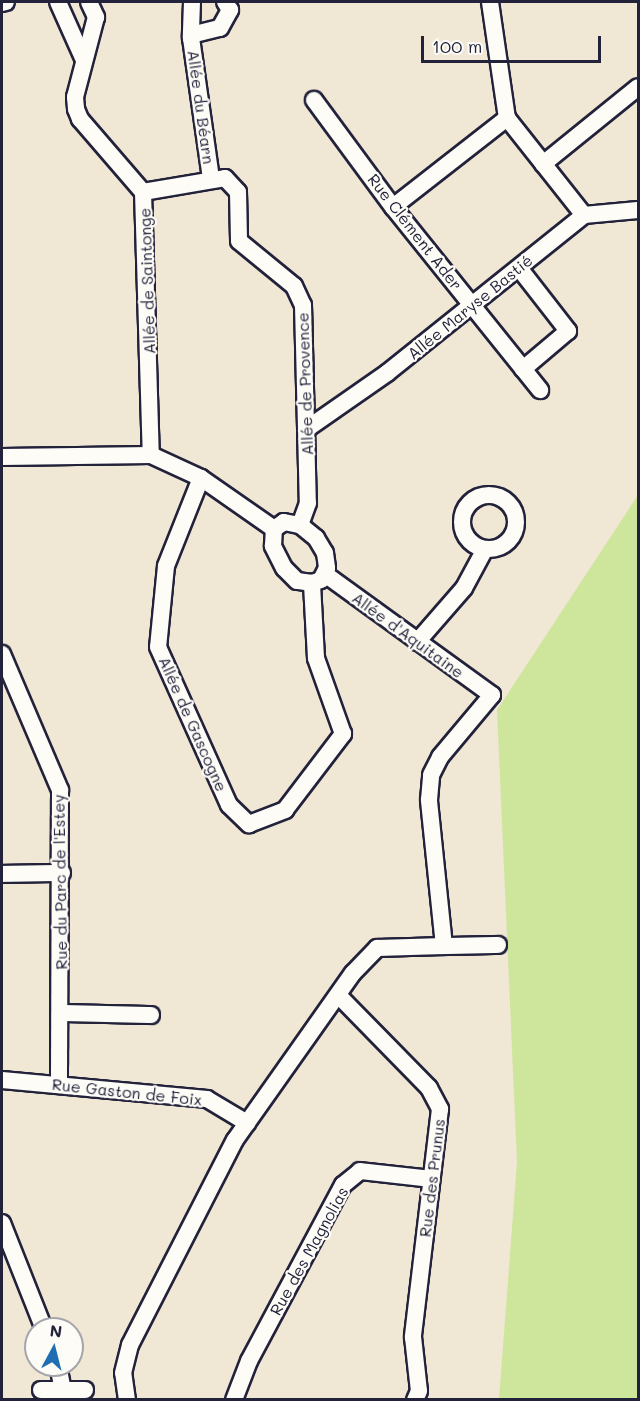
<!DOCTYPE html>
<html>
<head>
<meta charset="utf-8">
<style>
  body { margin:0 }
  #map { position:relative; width:640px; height:1401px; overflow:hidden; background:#f0e7d5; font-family:Mali,sans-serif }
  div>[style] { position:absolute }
  .green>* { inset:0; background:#cee69b }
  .roads { filter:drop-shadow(2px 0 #22223b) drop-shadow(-2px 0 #22223b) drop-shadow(0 2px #22223b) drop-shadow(0 -2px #22223b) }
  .minor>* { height:16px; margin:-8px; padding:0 8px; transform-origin:8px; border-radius:8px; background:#fdfcf7 }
  .minor>.ring { margin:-8px; padding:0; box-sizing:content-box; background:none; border:16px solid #fdfcf7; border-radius:50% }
  span { translate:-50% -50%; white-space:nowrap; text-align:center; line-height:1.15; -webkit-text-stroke:4.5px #fdfcf7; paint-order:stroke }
  .street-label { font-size:16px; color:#22223b }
  .frame { position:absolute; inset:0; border:3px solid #22223b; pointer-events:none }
  .north { position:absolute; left:24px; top:1317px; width:60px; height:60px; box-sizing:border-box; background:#fdfcf7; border:2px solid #a5a5ac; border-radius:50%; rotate:7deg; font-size:16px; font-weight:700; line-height:24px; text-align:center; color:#22223b }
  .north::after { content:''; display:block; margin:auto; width:21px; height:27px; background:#1f6fb2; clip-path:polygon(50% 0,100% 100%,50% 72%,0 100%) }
  .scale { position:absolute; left:421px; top:36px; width:180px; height:27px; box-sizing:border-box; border:3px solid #22223b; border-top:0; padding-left:8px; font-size:18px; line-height:21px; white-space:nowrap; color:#22223b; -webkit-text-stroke:4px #fdfcf7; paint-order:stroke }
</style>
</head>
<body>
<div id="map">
  <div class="green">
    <i style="clip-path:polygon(638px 495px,638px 1399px,499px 1399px,517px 1162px,497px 710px)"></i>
  </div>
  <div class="roads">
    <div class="minor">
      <i style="left:58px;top:2px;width:64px;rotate:65.9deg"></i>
      <i style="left:89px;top:2px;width:17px;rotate:65deg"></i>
      <i style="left:96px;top:17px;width:83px;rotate:104.7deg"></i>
      <i style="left:75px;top:97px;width:12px;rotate:85deg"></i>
      <i style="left:76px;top:109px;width:11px;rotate:68deg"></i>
      <i style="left:80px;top:119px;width:96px;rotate:49.2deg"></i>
      <i style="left:143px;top:192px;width:263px;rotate:88.3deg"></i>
      <i style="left:192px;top:2px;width:36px;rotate:92deg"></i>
      <i style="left:191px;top:38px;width:142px;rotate:81.9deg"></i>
      <i style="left:490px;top:2px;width:117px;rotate:81.7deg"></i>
      <i style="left:507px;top:118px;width:124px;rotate:51.6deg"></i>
      <i style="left:2px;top:3px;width:4px;rotate:-14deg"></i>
      <i style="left:191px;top:35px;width:30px;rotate:-14deg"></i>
      <i style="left:220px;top:28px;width:21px;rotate:-61deg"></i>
      <i style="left:230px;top:10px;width:9px;rotate:-122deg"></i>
      <i style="left:314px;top:100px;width:133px;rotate:53.6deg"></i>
      <i style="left:393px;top:207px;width:235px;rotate:51.2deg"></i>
      <i style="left:543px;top:164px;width:122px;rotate:-39deg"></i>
      <i style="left:143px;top:192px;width:83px;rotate:-9.7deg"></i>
      <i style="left:225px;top:178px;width:19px;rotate:47deg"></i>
      <i style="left:238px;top:192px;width:49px;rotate:88.8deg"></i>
      <i style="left:239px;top:241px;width:71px;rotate:39.3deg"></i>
      <i style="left:294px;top:286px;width:21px;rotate:65deg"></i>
      <i style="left:303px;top:305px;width:198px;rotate:88.6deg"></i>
      <i style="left:308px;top:503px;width:23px;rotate:110deg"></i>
      <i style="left:393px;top:207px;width:145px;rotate:-38deg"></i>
      <i style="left:519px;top:268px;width:80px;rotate:52.1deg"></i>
      <i style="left:568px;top:331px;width:59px;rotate:139.8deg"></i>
      <i style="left:308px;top:428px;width:96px;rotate:-34.8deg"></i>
      <i style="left:387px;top:373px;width:253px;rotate:-38.7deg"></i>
      <i style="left:584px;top:215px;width:54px;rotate:-5.3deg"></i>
      <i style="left:2px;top:457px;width:149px;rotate:-0.8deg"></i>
      <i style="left:151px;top:455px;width:55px;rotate:24.7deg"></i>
      <i style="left:201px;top:478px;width:89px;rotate:34.9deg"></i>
      <i style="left:201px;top:478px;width:95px;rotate:111.7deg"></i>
      <i style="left:166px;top:566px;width:81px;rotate:95.6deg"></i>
      <i style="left:158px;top:647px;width:173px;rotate:65.8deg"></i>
      <i style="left:229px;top:805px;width:28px;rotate:44deg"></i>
      <i style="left:249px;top:824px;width:39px;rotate:-21deg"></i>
      <i style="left:285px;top:810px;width:96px;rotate:-52.7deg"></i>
      <i style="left:343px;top:734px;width:81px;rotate:-109.6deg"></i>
      <i style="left:316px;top:658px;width:75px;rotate:-93.1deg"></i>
      <i class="ring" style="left:462px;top:495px;width:38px;height:38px"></i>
      <i style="left:284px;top:522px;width:16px;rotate:11deg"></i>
      <i style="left:300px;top:525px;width:21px;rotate:39deg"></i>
      <i style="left:316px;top:538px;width:17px;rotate:59deg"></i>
      <i style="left:325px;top:553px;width:15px;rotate:82deg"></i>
      <i style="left:327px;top:568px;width:13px;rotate:117deg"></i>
      <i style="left:321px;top:580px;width:9px;rotate:162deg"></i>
      <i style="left:312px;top:583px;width:15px;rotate:-172deg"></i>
      <i style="left:297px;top:581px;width:18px;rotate:-135deg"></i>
      <i style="left:284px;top:568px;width:25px;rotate:-117deg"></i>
      <i style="left:273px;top:546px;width:17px;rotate:-87deg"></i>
      <i style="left:274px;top:529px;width:12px;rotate:-35deg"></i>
      <i style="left:417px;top:642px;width:72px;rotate:-49deg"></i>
      <i style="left:464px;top:588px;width:44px;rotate:-61.7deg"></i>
      <i style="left:2px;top:654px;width:148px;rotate:66.9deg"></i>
      <i style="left:60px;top:790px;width:295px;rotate:90.2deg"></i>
      <i style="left:2px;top:874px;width:60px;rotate:-1deg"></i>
      <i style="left:444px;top:946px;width:54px;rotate:-1.1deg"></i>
      <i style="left:338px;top:995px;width:130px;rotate:45.6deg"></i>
      <i style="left:429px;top:1088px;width:24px;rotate:62deg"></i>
      <i style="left:440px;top:1109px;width:230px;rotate:96.8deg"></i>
      <i style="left:413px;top:1337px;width:54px;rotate:83.7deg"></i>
      <i style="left:419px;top:1391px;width:10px;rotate:114deg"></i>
      <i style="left:61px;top:1013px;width:90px;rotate:1.3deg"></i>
      <i style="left:2px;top:1080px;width:206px;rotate:5.3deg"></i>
      <i style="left:207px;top:1099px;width:47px;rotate:31deg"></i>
      <i style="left:2px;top:1223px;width:114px;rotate:68.4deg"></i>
      <i style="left:58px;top:1365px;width:25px;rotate:79deg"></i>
      <i style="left:41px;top:1390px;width:44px"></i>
      <i style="left:127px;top:1400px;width:27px;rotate:-98deg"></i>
      <i style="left:123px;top:1373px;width:29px;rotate:-76deg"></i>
      <i style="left:130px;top:1345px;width:230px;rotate:-62.9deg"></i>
      <i style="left:235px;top:1140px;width:204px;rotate:-54.8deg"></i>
      <i style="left:353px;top:973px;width:35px;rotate:-46deg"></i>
      <i style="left:377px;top:948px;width:67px;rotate:-1.7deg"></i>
      <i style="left:444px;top:946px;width:147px;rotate:-95.9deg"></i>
      <i style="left:429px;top:800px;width:25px;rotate:-85deg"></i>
      <i style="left:431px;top:775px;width:20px;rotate:-63deg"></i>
      <i style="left:440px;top:757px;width:81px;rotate:-50deg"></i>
      <i style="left:492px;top:695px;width:205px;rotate:-144.1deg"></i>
      <i style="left:234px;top:1400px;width:42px;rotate:-69deg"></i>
      <i style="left:249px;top:1361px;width:200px;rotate:-61.9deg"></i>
      <i style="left:343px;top:1185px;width:22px;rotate:-39deg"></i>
      <i style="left:360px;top:1171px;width:71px;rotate:6.4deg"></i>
    </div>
  </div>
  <div class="street-label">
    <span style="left:201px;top:107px;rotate:82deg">Allée du Béarn</span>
    <span style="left:415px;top:232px;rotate:52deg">Rue Clément Ader</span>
    <span style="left:147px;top:281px;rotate:-92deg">Allée de Saintonge</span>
    <span style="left:470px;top:307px;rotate:-39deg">Allée Maryse Bastié</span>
    <span style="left:305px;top:384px;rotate:-92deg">Allée de Provence</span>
    <span style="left:408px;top:635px;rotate:36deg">Allée d'Aquitaine</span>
    <span style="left:193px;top:724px;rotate:66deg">Allée de Gascogne</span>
    <span style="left:60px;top:882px;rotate:-91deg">Rue du Parc de l'Estey</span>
    <span style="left:127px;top:1092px;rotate:6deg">Rue Gaston de Foix</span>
    <span style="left:432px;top:1178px;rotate:-83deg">Rue des Prunus</span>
    <span style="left:309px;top:1251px;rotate:-61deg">Rue des Magnolias</span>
  </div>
  <div class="frame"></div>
  <div class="north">N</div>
  <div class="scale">100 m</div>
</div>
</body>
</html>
